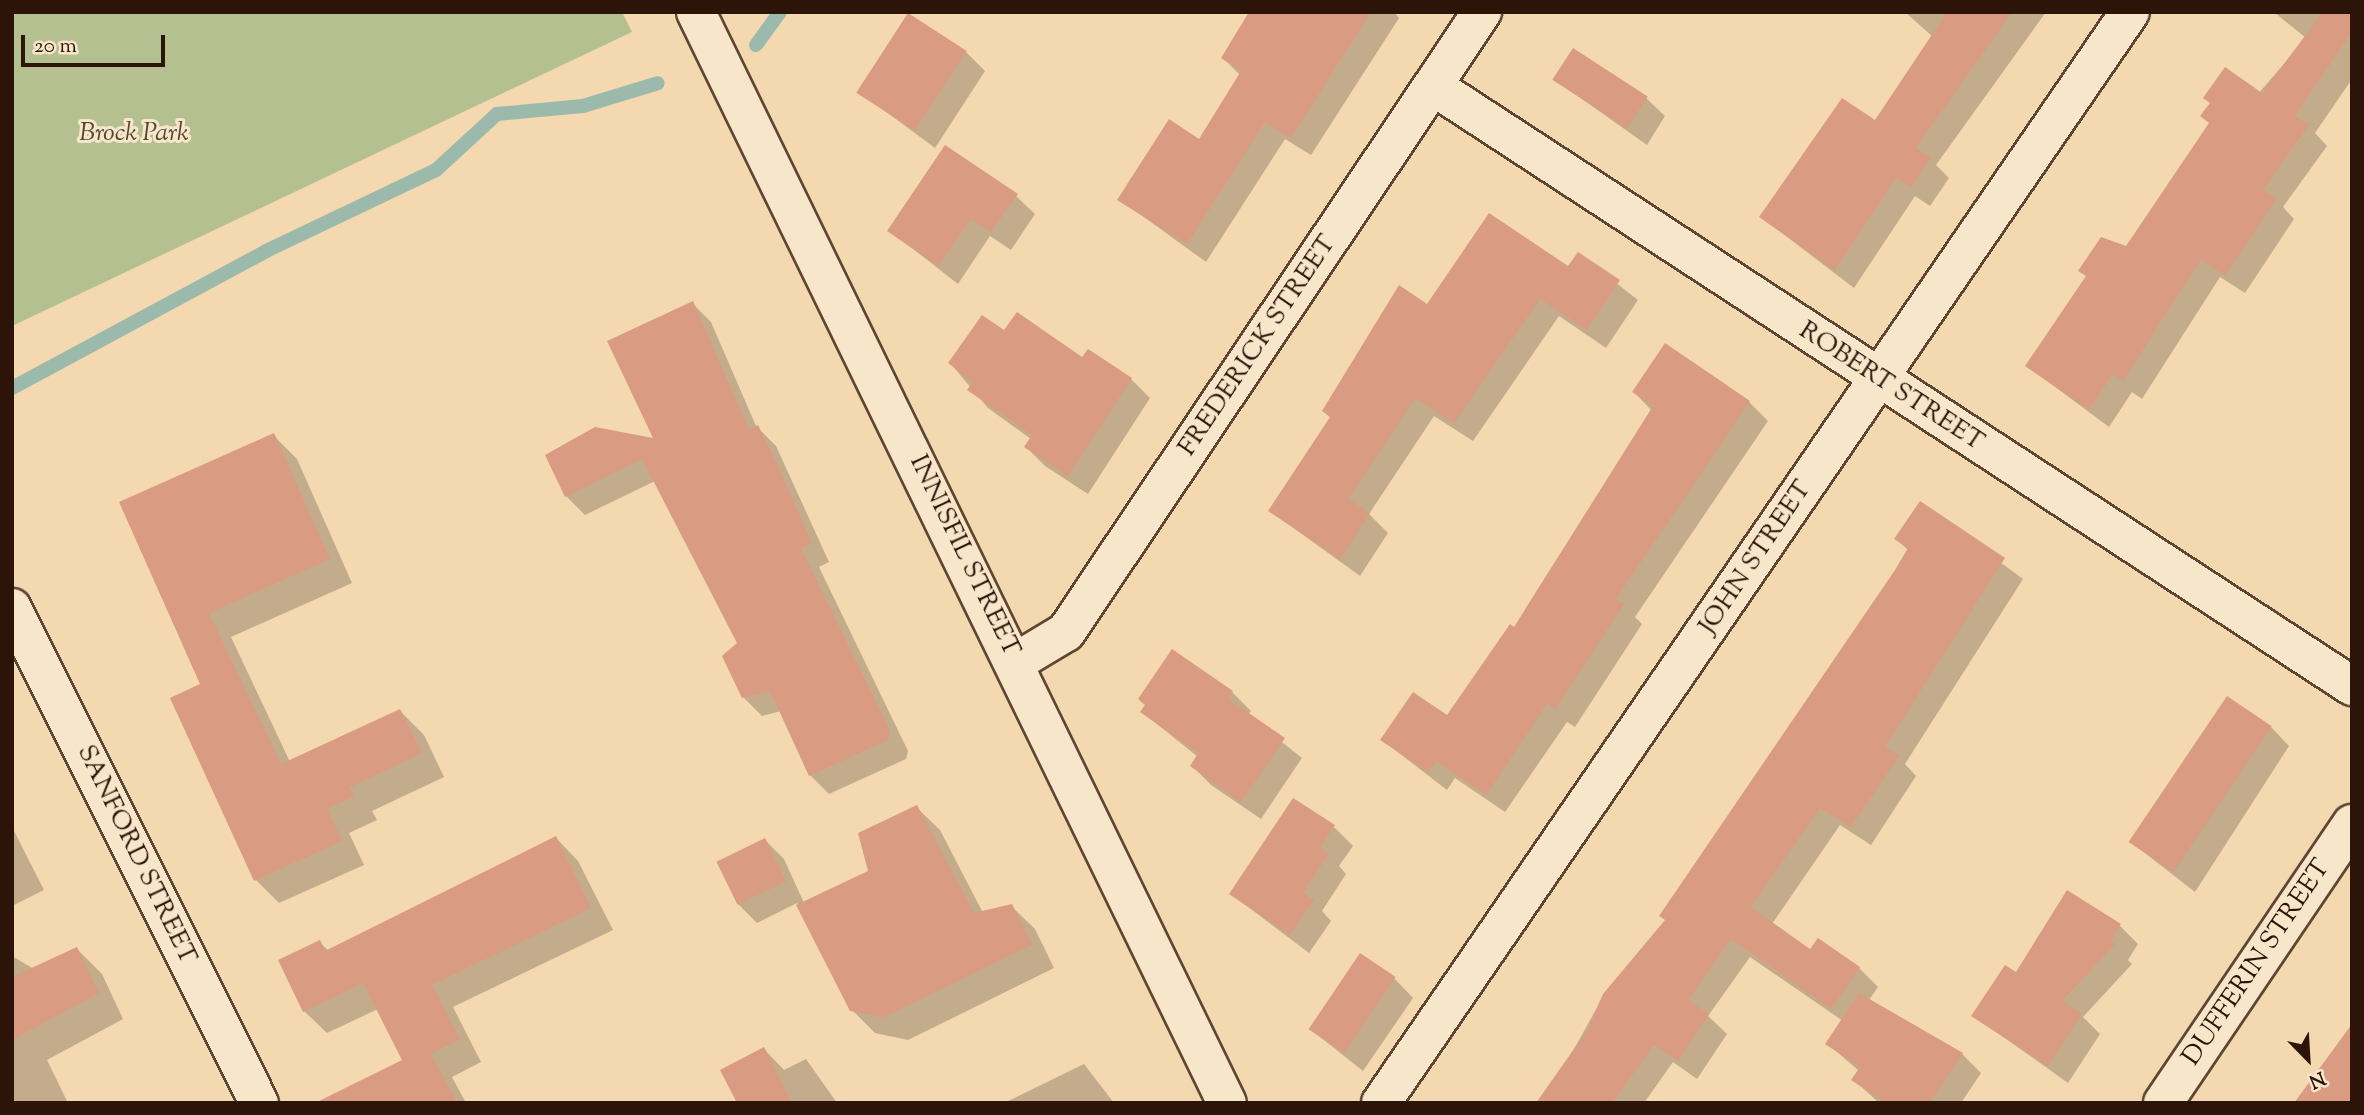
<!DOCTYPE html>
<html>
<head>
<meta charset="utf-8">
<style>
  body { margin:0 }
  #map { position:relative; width:2364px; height:1115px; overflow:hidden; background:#f4d8af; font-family:"Sorts Mill Goudy",serif }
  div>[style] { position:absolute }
  .green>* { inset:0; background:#b5c090 }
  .shadow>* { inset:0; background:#0003 }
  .stream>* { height:14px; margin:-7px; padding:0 7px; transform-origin:7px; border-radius:7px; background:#9cbaab }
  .building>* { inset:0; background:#d99b82; transform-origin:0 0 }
  .roads { filter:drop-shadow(2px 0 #5e4632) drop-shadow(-2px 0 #5e4632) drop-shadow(0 2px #5e4632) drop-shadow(0 -2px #5e4632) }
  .street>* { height:38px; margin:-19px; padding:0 19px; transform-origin:19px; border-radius:19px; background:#f8e6cb }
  span { translate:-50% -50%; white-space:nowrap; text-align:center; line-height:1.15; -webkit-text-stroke:6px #f8e6cb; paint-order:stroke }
  .park-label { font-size:26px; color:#554831; font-style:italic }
  .street-label { font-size:26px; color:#2c1508 }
  .frame { position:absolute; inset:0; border:14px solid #2c1508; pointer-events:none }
  .north { position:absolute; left:2273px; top:1024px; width:70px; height:70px; -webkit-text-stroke:5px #f8e6cb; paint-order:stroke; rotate:156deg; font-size:19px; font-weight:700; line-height:28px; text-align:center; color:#2c1508 }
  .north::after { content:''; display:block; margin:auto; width:24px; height:32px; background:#2c1508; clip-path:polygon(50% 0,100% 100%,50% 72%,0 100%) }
  .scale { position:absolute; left:21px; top:35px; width:144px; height:32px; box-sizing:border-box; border:4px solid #2c1508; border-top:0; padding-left:9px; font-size:21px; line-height:24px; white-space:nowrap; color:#2c1508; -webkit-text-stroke:5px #f8e6cb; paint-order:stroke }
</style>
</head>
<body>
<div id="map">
  <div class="green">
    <i style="clip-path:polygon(12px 12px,622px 12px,632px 32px,12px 326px)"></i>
  </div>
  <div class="shadow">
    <i style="clip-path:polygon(1250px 12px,1394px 12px,1399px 18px,1311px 155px,1285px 139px,1206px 262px,1119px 199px,1200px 141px,1240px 75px,1223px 58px)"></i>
    <i style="clip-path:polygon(1905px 12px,2046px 12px,1936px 165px,1949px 178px,1930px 206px,1915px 196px,1854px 288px,1761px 217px,1876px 122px,1933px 37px)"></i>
    <i style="clip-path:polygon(2274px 12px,2352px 12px,2352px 79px,2315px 133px,2327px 146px,2283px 207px,2294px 219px,2245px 293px,2220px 277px,2142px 399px,2132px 392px,2109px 427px,2027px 366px,2087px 277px,2081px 271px,2126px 248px,2306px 38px)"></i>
    <i style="clip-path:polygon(966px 52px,985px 71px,935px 148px,858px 91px)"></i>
    <i style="clip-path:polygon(1555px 80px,1646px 98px,1665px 116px,1647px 145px)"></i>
    <i style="clip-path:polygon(1016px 196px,1035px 214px,1011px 250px,990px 236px,958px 284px,890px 231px)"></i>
    <i style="clip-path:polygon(1579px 254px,1638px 300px,1606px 348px,1559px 316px,1473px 441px,1434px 416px,1369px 514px,1388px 533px,1360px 576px,1270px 511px,1428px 306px,1569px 269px)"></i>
    <i style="clip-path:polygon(692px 303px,711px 322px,756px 426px,776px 446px,829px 562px,819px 567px,908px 751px,906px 759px,829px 794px,810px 775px,781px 711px,762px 716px,743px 697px,739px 644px,655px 481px,585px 515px,566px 496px,656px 441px)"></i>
    <i style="clip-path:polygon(1004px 333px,1131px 379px,1150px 398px,1088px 494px,1045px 466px,1026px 447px,1031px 439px,988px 408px,950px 363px)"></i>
    <i style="clip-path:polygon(1634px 392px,1749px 402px,1768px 421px,1635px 617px,1642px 624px,1575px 727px,1567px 722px,1505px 812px,1455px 778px,1447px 790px,1382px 740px,1447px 718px,1515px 629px,1652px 411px)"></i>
    <i style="clip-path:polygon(273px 435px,297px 459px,352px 583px,231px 637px,290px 762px,400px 711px,424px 735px,444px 777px,372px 811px,377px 820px,349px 833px,364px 865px,279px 903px,256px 880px,202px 685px,121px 503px)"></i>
    <i style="clip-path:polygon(1920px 503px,2023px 579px,1905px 764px,1916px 776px,1871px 845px,1840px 825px,1772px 924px,1811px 951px,1819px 940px,1859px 968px,1878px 987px,1869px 1000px,1962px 1054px,1981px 1073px,1961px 1103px,1879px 1103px,1854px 1080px,1859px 1071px,1828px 1044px,1843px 1021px,1750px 957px,1708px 1016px,1727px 1034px,1697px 1079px,1673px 1062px,1644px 1103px,1544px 1103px,1604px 995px,1667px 921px,1909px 551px,1896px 539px)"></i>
    <i style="clip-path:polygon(1232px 692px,1251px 711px,1248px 715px,1302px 758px,1261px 819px,1211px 785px,1192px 766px,1198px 757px,1142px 712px)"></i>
    <i style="clip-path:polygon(2271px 727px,2289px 746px,2195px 892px,2132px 843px)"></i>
    <i style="clip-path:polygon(916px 807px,940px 830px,982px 911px,1011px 906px,1035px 929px,1054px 968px,908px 1040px,875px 1033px,852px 1010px,797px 903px,757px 923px,738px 904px,765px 840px,784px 859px,804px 903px,870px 872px)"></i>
    <i style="clip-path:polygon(12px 827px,44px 890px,12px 906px)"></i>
    <i style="clip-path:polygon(1334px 827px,1353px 846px,1339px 866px,1346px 874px,1322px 911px,1331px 921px,1309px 953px,1231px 894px)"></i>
    <i style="clip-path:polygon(556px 838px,578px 861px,613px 930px,453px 1007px,481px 1062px,452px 1077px,466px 1103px,351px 1103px,404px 1061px,378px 1009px,327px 1033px,304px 1011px,319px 942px,329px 951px)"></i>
    <i style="clip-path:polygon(2120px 926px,2138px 944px,2128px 960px,2132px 964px,2083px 1017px,2100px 1034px,2068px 1083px,1974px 1016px,2016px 974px)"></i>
    <i style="clip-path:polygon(77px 949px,102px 974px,123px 1019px,47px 1060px,68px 1103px,12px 1103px,12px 956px,34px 969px)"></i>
    <i style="clip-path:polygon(1395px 979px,1413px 998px,1363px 1071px,1310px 1029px)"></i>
    <i style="clip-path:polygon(764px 1049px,784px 1070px,806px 1059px,837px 1103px,739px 1103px)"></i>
    <i style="clip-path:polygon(1084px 1064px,1114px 1103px,1004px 1103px)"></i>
  </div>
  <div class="stream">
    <i style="left:756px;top:45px;width:41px;rotate:-54deg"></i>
    <i style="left:12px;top:388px;width:289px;rotate:-28.3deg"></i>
    <i style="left:266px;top:251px;width:188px;rotate:-25.5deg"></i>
    <i style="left:436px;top:170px;width:83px;rotate:-42.6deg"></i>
    <i style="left:497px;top:114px;width:86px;rotate:-5.3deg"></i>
    <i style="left:583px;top:106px;width:78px;rotate:-17deg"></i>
  </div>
  <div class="building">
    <i style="clip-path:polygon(1249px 12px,1371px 12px,1291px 138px,1265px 122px,1187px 244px,1117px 200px,1169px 119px,1199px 139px,1241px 71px,1221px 58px)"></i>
    <i style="clip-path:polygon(1947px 12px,2012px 12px,1916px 148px,1931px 157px,1911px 188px,1896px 178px,1835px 270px,1759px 217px,1842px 98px,1875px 120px)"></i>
    <i style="clip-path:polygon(2323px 12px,2352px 12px,2352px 32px,2295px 116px,2309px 125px,2263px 190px,2277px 198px,2225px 276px,2201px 259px,2123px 381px,2113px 374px,2089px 410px,2025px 366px,2086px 276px,2078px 271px,2101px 237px,2126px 246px,2209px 123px,2200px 116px,2210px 103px,2203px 98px,2225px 67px,2262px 93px)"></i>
    <i style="left:908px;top:13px;width:70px;height:95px;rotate:33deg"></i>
    <i style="left:1573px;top:48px;width:89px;height:38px;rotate:33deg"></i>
    <i style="clip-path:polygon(945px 145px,1018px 194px,991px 232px,971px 219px,938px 266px,887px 231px)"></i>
    <i style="clip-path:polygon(1489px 213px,1568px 266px,1578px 252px,1620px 280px,1587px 330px,1540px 299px,1454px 423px,1415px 398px,1348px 499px,1370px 513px,1340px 559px,1268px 511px,1330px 417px,1322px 411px,1399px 285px,1427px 304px)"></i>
    <i style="clip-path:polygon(693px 301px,749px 430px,758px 425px,776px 462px,812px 543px,801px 548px,890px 731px,888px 740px,809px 776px,770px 691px,742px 698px,722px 656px,737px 643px,642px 459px,565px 497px,545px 455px,595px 427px,653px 438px,607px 341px)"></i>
    <i style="clip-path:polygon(1017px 312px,1082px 357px,1088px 349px,1132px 378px,1068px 476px,1024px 447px,1032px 435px,967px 390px,973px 382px,948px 363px,982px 315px,1004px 330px)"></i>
    <i style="clip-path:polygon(1665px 343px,1750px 401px,1616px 599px,1624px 604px,1555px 709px,1547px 704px,1486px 795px,1436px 761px,1428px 772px,1380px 740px,1413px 692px,1447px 715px,1510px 624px,1514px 627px,1653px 406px,1632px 392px)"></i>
    <i style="clip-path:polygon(274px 433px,330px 559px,209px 613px,281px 764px,400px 709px,422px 753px,350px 787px,354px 796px,327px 809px,342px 841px,254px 881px,170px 698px,200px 684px,119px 502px)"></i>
    <i style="clip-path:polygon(1920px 501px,2005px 558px,1885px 747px,1899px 756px,1851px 827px,1820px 808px,1751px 907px,1810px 949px,1818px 938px,1860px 967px,1831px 1009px,1731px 939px,1688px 1000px,1709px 1014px,1678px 1061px,1654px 1045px,1612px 1103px,1536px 1103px,1588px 1029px,1603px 994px,1665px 920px,1659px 916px,1895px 570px,1908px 548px,1894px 539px)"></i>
    <i style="clip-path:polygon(1172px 649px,1233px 691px,1228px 699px,1285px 738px,1241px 802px,1190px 766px,1198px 753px,1140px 712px,1145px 705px,1138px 699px)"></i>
    <i style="left:2227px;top:696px;width:54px;height:176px;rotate:34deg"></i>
    <i style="clip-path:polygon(1293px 798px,1335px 825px,1320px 848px,1329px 854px,1303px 893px,1314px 900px,1290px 935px,1229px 894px)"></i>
    <i style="clip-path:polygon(917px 805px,974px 913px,1012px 904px,1032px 945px,884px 1017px,850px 1011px,796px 905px,868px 871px,858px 833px)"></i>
    <i style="clip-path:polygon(556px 836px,591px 908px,432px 985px,460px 1039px,431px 1054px,457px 1103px,315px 1103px,402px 1060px,363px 983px,303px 1012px,278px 960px,320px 940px,325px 951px)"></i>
    <i style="left:765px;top:838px;width:48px;height:54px;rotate:64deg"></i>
    <i style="clip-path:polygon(2067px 890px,2121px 924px,2110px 941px,2115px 944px,2062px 1001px,2082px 1014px,2048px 1066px,1971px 1016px,2005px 965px,2016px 972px)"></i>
    <i style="clip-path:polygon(77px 947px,99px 993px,12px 1040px,12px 977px)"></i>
    <i style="left:1360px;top:953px;width:43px;height:92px;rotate:34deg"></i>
    <i style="clip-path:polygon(1859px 993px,1963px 1053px,1930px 1103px,1886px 1103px,1851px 1080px,1860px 1067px,1825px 1044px)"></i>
    <i style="clip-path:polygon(2352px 1024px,2352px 1103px,2294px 1103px)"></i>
    <i style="clip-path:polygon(764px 1047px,792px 1103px,737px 1103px,720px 1070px)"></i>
  </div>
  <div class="roads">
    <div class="street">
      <i style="left:696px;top:12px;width:1213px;rotate:64.05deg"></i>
      <i style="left:1433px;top:86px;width:1098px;rotate:33.14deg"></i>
      <i style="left:12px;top:608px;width:553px;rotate:63.48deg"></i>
      <i style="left:1016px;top:662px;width:58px;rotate:-31deg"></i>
      <i style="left:1066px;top:632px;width:747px;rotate:-56.14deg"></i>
      <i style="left:1381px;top:1103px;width:1323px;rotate:-55.53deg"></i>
      <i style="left:2163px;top:1103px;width:337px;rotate:-55.9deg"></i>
    </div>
  </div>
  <div class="park-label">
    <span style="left:134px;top:134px">Brock Park</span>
  </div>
  <div class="street-label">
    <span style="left:1258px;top:346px;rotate:-56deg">FREDERICK STREET</span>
    <span style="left:1891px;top:387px;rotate:33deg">ROBERT STREET</span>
    <span style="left:964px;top:556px;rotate:64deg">INNISFIL STREET</span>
    <span style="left:1756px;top:558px;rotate:-56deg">JOHN STREET</span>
    <span style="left:136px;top:855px;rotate:64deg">SANFORD STREET</span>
    <span style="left:2257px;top:963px;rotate:-56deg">DUFFERIN STREET</span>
  </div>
  <div class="frame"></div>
  <div class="north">N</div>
  <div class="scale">20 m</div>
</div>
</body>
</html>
